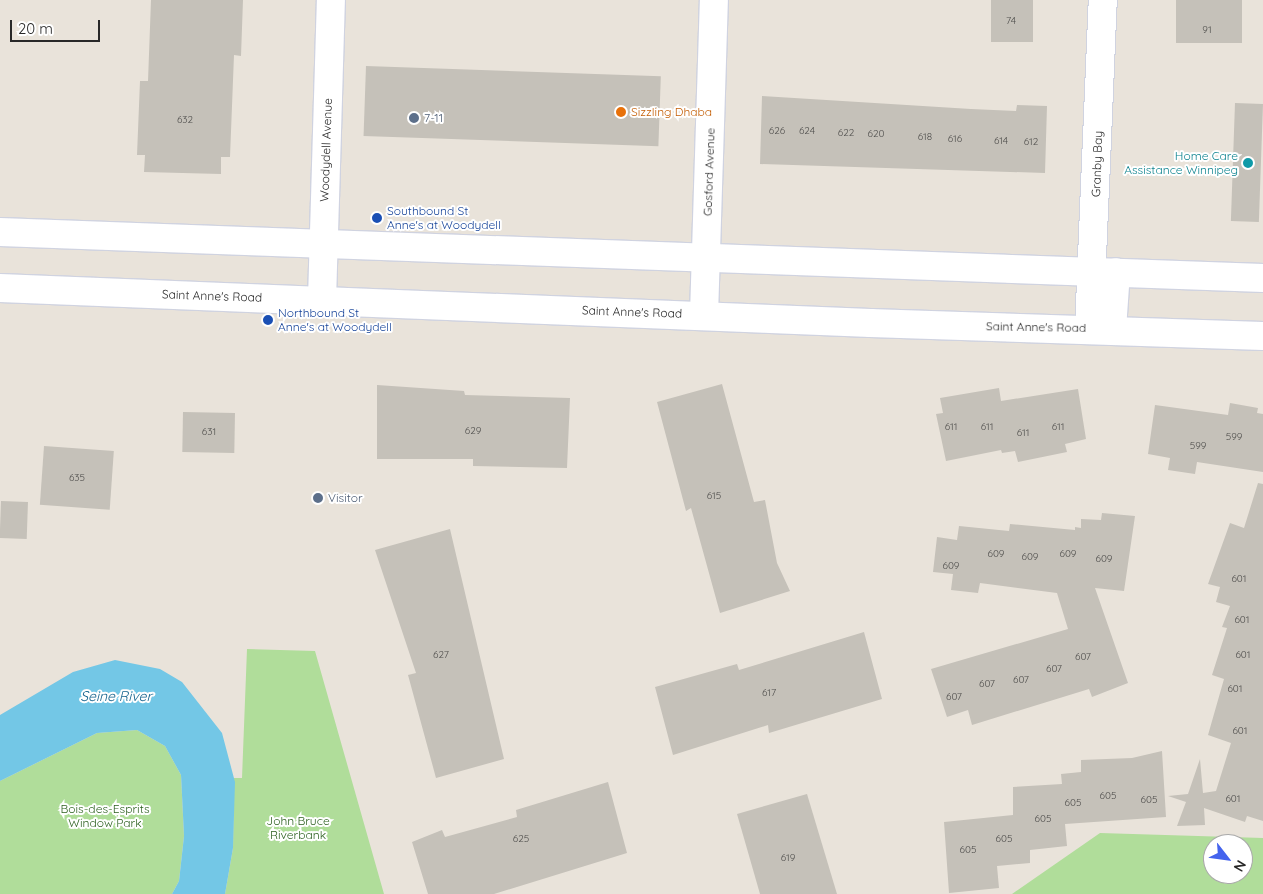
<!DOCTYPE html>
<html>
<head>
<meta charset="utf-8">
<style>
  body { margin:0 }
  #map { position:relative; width:1263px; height:894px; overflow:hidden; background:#e9e3da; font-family:Quicksand,sans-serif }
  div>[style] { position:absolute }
  .green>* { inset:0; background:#b0dd9a }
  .water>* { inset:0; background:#73c7e6 }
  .building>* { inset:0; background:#c5c1b9; transform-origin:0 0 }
  .roads { filter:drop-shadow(1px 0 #d0d3e0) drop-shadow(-1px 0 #d0d3e0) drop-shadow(0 1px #d0d3e0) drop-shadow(0 -1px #d0d3e0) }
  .street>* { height:28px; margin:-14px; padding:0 14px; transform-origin:14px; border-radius:14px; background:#fff }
  .secondary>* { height:28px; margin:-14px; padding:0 14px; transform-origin:14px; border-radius:14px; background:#fff }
  .dots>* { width:14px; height:14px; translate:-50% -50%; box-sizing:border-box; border:2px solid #fff; border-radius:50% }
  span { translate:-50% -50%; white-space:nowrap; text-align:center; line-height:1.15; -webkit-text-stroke:4px #fff; paint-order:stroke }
  .number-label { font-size:10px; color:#4f4e4c }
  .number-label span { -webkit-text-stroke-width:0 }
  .food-label { font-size:12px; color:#c56008 }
  .left { translate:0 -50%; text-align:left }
  .service-label { font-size:12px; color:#4e5e75 }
  .street-label { font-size:12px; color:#282828 }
  .culture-label { font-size:12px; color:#0d838f }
  .right { translate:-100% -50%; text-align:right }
  .transit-label { font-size:12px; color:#164399 }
  .park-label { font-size:12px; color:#2b5f1e }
  .water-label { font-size:14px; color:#16648e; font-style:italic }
  .north { position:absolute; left:1203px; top:834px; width:50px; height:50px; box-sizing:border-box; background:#fff; border:1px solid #a9a9a9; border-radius:50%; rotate:120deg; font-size:14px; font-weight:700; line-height:20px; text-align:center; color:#282828 }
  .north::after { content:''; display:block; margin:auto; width:18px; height:22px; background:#4463ed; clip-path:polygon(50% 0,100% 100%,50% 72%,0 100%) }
  .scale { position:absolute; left:10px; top:20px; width:90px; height:22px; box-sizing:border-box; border:2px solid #282828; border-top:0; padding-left:6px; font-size:15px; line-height:18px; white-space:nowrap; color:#282828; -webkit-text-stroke:4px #fff; paint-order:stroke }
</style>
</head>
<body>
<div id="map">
  <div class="green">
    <i style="clip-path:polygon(247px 649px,315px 651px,384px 894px,225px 894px,233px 848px,234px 778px,242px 778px)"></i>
    <i style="clip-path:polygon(137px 730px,165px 746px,181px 775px,184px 836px,179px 881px,172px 894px,0 894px,0 781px,97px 733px)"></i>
    <i style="clip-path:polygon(evenodd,1100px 833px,1263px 838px,1263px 894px,1012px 894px,1100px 833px,1213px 844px,1243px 844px,1243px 874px,1213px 874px,1213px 844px)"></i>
  </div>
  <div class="water">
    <i style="clip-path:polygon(115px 660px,160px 669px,182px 682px,222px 733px,235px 782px,233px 848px,225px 894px,172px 894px,179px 881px,184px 836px,181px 775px,165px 746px,137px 730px,97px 733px,0 781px,0 715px,73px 672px)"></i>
  </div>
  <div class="building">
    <i style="clip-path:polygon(151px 0,243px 0,241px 56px,234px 55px,230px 157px,221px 157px,221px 174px,144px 172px,145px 155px,137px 155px,140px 81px,148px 81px)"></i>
    <i style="left:991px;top:0;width:42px;height:42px"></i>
    <i style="left:1176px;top:0;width:66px;height:43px"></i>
    <i style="left:366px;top:66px;width:295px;height:70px;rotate:2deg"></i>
    <i style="clip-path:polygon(762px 96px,971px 109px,1016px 111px,1017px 105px,1047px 106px,1045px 173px,760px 164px)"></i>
    <i style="left:1235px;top:103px;width:28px;height:118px;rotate:2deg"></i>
    <i style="clip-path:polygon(722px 384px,754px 502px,765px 500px,777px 563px,790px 591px,720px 613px,691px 508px,686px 511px,657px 402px)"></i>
    <i style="clip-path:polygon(377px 385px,464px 391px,465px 395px,570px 398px,567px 468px,473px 466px,473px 459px,377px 459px)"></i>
    <i style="clip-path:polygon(999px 388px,1001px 401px,1078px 389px,1086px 439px,1065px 444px,1067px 452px,1018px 462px,1015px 451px,1002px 453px,1001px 450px,946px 461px,936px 414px,943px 413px,940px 398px)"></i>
    <i style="clip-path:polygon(1230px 403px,1258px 408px,1257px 413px,1263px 414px,1263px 472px,1197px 462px,1195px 474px,1168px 470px,1170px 458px,1148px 454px,1155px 405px,1228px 415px)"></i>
    <i style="left:183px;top:412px;width:52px;height:40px;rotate:1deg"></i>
    <i style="left:44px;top:446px;width:70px;height:59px;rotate:4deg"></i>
    <i style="clip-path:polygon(1258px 483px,1263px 484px,1263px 821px,1247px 816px,1245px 822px,1204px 808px,1205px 825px,1177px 826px,1186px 802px,1168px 796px,1188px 794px,1200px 759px,1203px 793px,1216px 791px,1231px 743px,1208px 735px,1224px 679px,1212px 675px,1227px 628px,1222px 627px,1230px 606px,1216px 602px,1220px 587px,1208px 584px,1230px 523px,1244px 528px)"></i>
    <i style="left:1px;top:501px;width:27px;height:37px;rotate:2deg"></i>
    <i style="clip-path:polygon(1102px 513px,1135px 516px,1124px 591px,1095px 588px,1128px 683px,1092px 697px,1089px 689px,972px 725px,968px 710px,947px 717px,931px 669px,1068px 629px,1057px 593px,980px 583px,978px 593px,951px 590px,953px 574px,933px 572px,937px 537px,957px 540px,959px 526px,1009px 531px,1010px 524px,1075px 530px,1075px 527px,1081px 528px,1081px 519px,1101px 520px)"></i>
    <i style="clip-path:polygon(450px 529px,504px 759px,436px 778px,408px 675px,416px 673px,375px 550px)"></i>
    <i style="clip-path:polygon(864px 632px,882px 699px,769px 733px,768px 725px,673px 755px,655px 687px,737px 664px,739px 670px)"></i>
    <i style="clip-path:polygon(1162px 751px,1166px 817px,1065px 824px,1067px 846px,1030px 850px,1030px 863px,997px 866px,999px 888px,949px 893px,944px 822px,1013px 815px,1013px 787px,1062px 784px,1061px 774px,1081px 772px,1081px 760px,1132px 758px)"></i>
    <i style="clip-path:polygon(608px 782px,627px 853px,494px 894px,428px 894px,412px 842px,442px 830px,445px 837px,517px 817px,516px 810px)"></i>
    <i style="clip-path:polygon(807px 794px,837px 894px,760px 894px,737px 814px)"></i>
  </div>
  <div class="roads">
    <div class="street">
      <i style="left:322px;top:300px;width:300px;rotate:-88.3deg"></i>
      <i style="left:704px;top:315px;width:315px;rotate:-88.2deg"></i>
      <i style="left:1089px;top:329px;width:329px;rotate:-87.6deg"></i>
    </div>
    <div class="secondary">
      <i style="left:0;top:232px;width:1264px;rotate:2.09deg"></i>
      <i style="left:0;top:288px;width:871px;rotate:2.3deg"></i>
      <i style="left:870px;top:323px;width:393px;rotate:1.9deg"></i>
      <i style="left:1112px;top:329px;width:57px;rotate:-86deg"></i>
    </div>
  </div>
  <div class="dots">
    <i style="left:621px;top:112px;background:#e8710a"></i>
    <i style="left:414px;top:118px;background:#5c6f8a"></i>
    <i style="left:1248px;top:163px;background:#0f9aa8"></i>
    <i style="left:377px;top:218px;background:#1a4fb4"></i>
    <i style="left:268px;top:320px;background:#1a4fb4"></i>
    <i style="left:318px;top:498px;background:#5c6f8a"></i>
  </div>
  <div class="number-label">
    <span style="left:1011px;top:21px">74</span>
    <span style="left:1207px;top:30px">91</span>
    <span style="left:185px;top:120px">632</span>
    <span style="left:777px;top:131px">626</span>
    <span style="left:807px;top:131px">624</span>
    <span style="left:846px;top:133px">622</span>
    <span style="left:876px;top:134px">620</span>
    <span style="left:925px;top:137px">618</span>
    <span style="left:955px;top:139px">616</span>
    <span style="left:1001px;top:141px">614</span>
    <span style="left:1031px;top:142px">612</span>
    <span style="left:951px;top:427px">611</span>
    <span style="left:987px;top:427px">611</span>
    <span style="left:1058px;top:427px">611</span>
    <span style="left:473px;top:431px">629</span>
    <span style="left:209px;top:432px">631</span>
    <span style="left:1023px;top:433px">611</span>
    <span style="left:1234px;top:437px">599</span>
    <span style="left:1198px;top:446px">599</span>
    <span style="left:77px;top:478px">635</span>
    <span style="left:714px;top:496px">615</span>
    <span style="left:996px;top:554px">609</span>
    <span style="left:1068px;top:554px">609</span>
    <span style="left:1030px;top:557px">609</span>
    <span style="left:1104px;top:559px">609</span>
    <span style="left:951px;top:566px">609</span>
    <span style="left:1239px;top:579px">601</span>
    <span style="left:1242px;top:620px">601</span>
    <span style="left:441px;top:655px">627</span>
    <span style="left:1243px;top:655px">601</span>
    <span style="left:1083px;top:657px">607</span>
    <span style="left:1054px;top:669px">607</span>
    <span style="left:1021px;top:680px">607</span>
    <span style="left:987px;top:684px">607</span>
    <span style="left:1235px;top:689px">601</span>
    <span style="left:769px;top:693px">617</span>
    <span style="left:954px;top:697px">607</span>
    <span style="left:1240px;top:731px">601</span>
    <span style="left:1108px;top:796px">605</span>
    <span style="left:1233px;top:799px">601</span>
    <span style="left:1149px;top:800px">605</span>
    <span style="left:1073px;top:803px">605</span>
    <span style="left:1043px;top:819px">605</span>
    <span style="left:521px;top:839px">625</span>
    <span style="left:1004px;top:839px">605</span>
    <span style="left:968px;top:850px">605</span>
    <span style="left:788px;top:858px">619</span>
  </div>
  <div class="food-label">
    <span class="left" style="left:631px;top:112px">Sizzling Dhaba</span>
  </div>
  <div class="service-label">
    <span class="left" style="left:424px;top:118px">7-11</span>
    <span class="left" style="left:328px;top:498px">Visitor</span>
  </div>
  <div class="street-label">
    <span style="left:326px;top:150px;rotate:-88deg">Woodydell Avenue</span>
    <span style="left:1097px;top:164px;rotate:-88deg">Granby Bay</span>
    <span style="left:709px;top:172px;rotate:-88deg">Gosford Avenue</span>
    <span style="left:212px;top:296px;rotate:2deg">Saint Anne's Road</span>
    <span style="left:632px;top:312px;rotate:2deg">Saint Anne's Road</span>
    <span style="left:1036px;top:327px;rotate:1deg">Saint Anne's Road</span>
  </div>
  <div class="culture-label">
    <span class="right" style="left:1238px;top:163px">Home Care<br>Assistance Winnipeg</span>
  </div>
  <div class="transit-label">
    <span class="left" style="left:387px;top:218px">Southbound St<br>Anne's at Woodydell</span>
    <span class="left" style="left:278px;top:320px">Northbound St<br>Anne's at Woodydell</span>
  </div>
  <div class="park-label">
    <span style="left:105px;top:816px">Bois-des-Esprits<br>Window Park</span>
    <span style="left:298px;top:828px">John Bruce<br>Riverbank</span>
  </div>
  <div class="water-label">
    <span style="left:116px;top:696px">Seine River</span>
  </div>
  <div class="north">N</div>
  <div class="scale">20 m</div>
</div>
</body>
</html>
